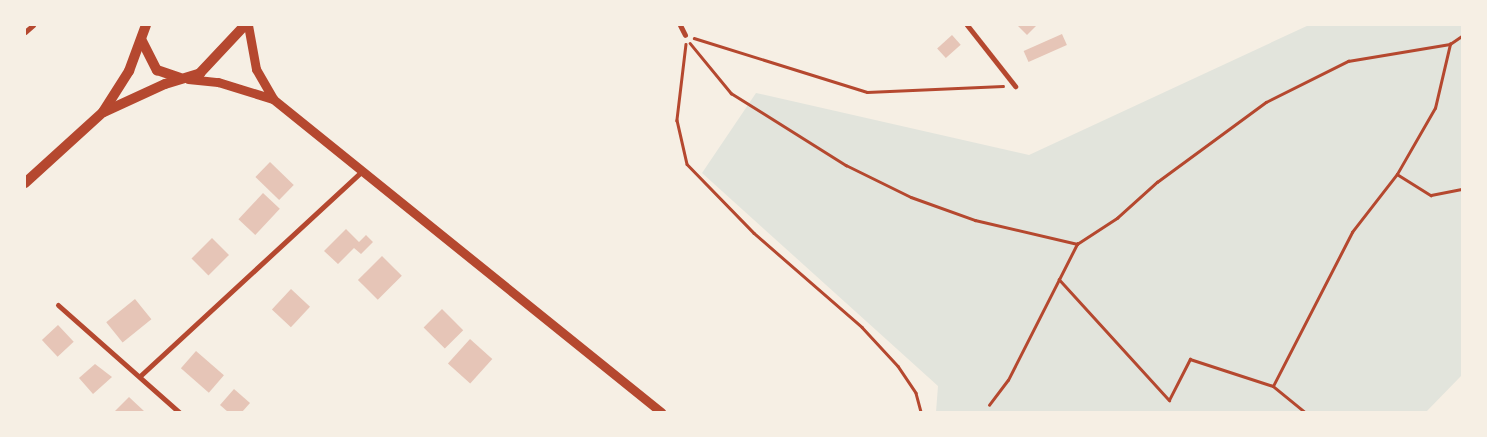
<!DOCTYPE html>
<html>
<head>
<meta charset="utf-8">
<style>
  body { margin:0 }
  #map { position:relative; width:1487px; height:437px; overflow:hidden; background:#f6efe4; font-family:"IBM Plex Sans",sans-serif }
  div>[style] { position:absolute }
  .green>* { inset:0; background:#e2e4dc }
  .building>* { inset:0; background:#e6c5b7; transform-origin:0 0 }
  .path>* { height:2.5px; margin:-1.25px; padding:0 1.25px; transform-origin:1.25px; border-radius:1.25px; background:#b5482f }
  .minor>* { height:5px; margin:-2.5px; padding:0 2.5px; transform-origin:2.5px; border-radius:2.5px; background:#b5482f }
  .tertiary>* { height:9px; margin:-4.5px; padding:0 4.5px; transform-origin:4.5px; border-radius:4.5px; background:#b5482f }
  .secondary>* { height:10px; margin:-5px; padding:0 5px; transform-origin:5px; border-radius:5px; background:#b5482f }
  span { translate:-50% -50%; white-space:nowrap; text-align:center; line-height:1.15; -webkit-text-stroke:5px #f6efe4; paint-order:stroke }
  .frame { position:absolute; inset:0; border:26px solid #f6efe4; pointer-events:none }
</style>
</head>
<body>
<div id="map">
  <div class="green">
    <i style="clip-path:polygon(1309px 25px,1462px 25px,1461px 376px,1426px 412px,936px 412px,938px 386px,702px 173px,756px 93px,1029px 155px)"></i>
  </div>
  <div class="building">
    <i style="clip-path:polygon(1017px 25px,1037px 25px,1027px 35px)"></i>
    <i style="left:1062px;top:34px;width:12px;height:42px;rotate:66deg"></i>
    <i style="left:952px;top:35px;width:13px;height:20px;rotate:48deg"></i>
    <i style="left:270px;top:162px;width:33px;height:21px;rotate:44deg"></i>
    <i style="left:263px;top:193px;width:23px;height:36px;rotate:43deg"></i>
    <i style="clip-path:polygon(346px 229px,359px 242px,366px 235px,373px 242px,361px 254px,354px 248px,338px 264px,324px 251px)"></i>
    <i style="left:212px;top:238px;width:24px;height:29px;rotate:45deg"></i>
    <i style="left:382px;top:256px;width:28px;height:34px;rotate:45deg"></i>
    <i style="left:291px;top:289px;width:26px;height:28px;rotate:43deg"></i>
    <i style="left:135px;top:299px;width:26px;height:37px;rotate:51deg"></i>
    <i style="left:442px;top:309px;width:30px;height:26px;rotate:45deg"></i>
    <i style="left:58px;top:325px;width:23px;height:22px;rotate:47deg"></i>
    <i style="left:470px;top:339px;width:30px;height:33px;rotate:42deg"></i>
    <i style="left:196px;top:351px;width:37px;height:23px;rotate:41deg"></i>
    <i style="clip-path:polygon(95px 364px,112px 377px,93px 394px,79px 378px)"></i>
    <i style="clip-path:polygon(234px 389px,250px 403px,242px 412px,228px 412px,220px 405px)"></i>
    <i style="clip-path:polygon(129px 397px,145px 412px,114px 412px)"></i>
  </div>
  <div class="path">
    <i style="left:694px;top:38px;width:181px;rotate:17.3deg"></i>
    <i style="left:867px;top:92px;width:136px;rotate:-2.5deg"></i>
    <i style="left:690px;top:43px;width:65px;rotate:50.6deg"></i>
    <i style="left:731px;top:93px;width:136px;rotate:32.1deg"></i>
    <i style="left:846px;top:165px;width:72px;rotate:26.2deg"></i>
    <i style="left:911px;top:197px;width:68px;rotate:19.8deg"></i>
    <i style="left:975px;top:220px;width:105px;rotate:13.2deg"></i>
    <i style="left:686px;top:44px;width:77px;rotate:96.8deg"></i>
    <i style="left:677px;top:120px;width:45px;rotate:77.2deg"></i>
    <i style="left:687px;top:164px;width:96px;rotate:45.8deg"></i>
    <i style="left:754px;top:233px;width:143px;rotate:41deg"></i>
    <i style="left:862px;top:327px;width:53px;rotate:47.3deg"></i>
    <i style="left:898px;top:366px;width:32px;rotate:56deg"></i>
    <i style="left:916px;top:393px;width:20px;rotate:75deg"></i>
    <i style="left:1397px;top:174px;width:40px;rotate:32deg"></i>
    <i style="left:1431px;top:195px;width:32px;rotate:-11deg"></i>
    <i style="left:1059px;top:279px;width:164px;rotate:47.7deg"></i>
    <i style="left:1169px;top:400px;width:46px;rotate:-62.9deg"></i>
    <i style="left:1190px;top:359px;width:87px;rotate:18deg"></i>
    <i style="left:1273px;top:386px;width:41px;rotate:39.1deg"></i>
    <i style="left:1273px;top:386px;width:173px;rotate:-62.8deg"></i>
    <i style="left:1352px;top:232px;width:73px;rotate:-52.2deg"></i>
    <i style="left:1397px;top:174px;width:76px;rotate:-60.1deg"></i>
    <i style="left:1435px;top:108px;width:66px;rotate:-76.8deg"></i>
    <i style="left:989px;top:405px;width:31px;rotate:-53deg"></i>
    <i style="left:1008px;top:380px;width:153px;rotate:-63.1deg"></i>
    <i style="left:1077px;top:244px;width:48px;rotate:-33deg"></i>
    <i style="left:1117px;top:218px;width:54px;rotate:-42deg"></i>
    <i style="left:1157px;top:182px;width:135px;rotate:-36.3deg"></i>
    <i style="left:1266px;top:102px;width:92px;rotate:-26.6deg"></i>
    <i style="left:1348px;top:61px;width:103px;rotate:-9.5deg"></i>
    <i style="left:1450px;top:44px;width:14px;rotate:-34deg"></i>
  </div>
  <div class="minor">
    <i style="left:680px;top:25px;width:11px;rotate:63deg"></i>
    <i style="left:967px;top:25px;width:78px;rotate:51.8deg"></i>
    <i style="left:25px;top:32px;width:11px;rotate:-41deg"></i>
    <i style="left:58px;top:305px;width:162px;rotate:41.5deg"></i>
    <i style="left:140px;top:376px;width:301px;rotate:-42.7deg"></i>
  </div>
  <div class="tertiary">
    <i style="left:248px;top:25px;width:45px;rotate:79.7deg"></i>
    <i style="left:256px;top:69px;width:34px;rotate:60deg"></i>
    <i style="left:188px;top:79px;width:30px;rotate:6deg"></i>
    <i style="left:218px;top:82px;width:58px;rotate:17.2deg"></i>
    <i style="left:273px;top:99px;width:499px;rotate:38.9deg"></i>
  </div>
  <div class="secondary">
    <i style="left:142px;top:41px;width:33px;rotate:63deg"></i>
    <i style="left:157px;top:70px;width:24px;rotate:19deg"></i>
    <i style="left:104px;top:112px;width:67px;rotate:-24.7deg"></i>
    <i style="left:165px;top:84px;width:37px;rotate:-17deg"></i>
    <i style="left:200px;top:73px;width:66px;rotate:-46.8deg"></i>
    <i style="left:25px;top:183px;width:105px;rotate:-42.3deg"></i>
    <i style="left:103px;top:112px;width:49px;rotate:-57.6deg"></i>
    <i style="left:129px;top:71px;width:49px;rotate:-69.7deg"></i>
  </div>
  <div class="frame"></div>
</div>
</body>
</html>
